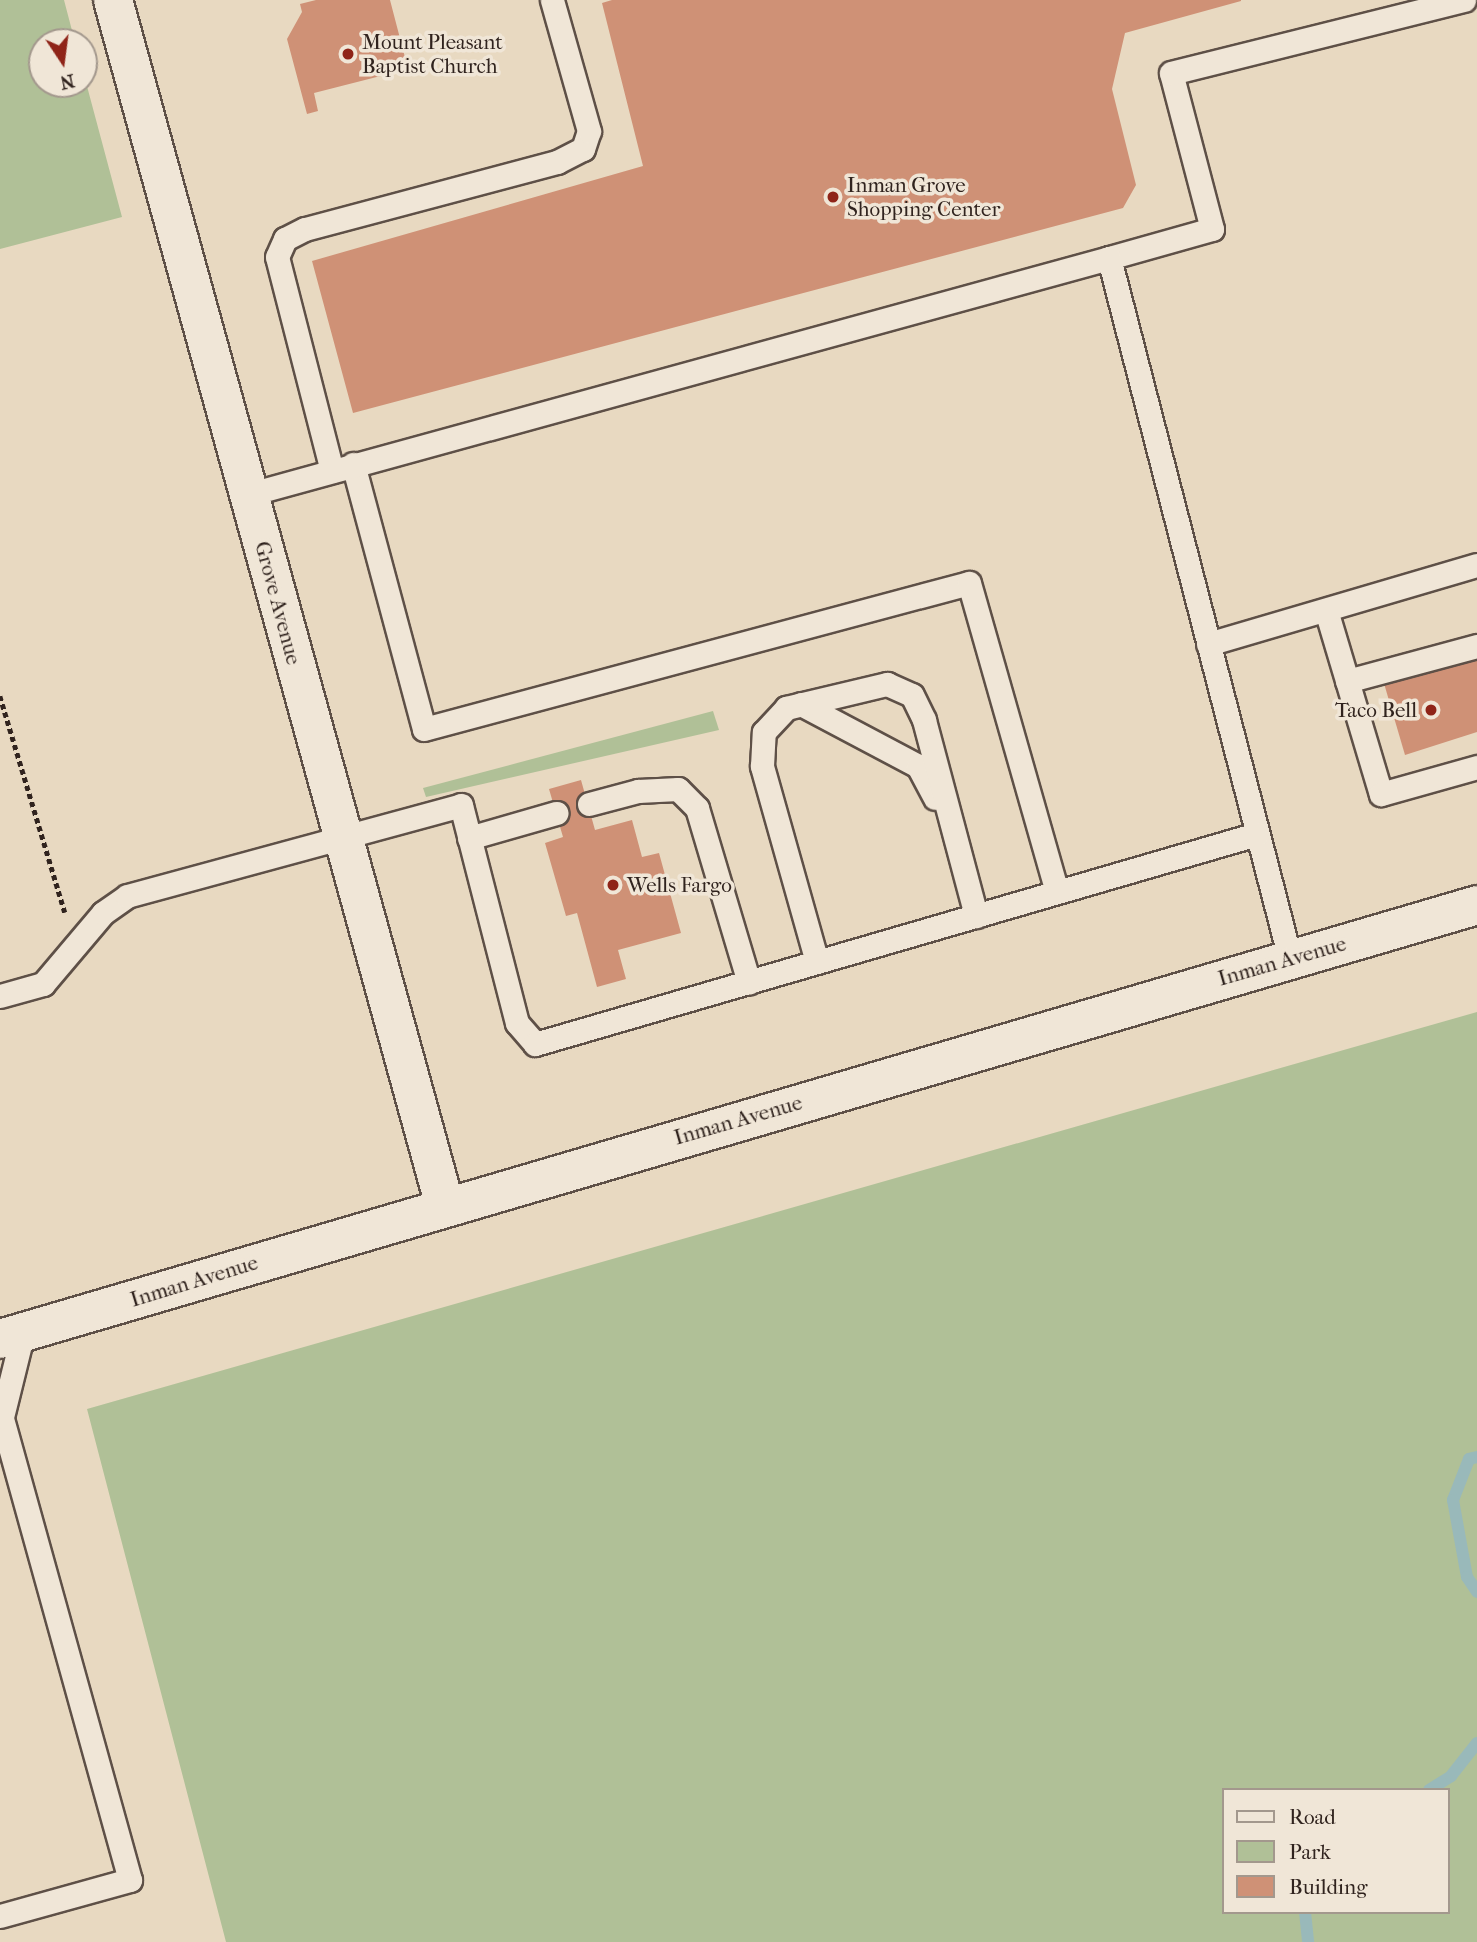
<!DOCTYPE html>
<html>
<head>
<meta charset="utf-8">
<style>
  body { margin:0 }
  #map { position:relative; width:1477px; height:1942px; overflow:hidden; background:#e8d9c1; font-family:"IM FELL French Canon",serif }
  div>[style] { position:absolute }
  .green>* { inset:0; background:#b0c097 }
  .stream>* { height:12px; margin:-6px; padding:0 6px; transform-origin:6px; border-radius:6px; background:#99b9ba }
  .building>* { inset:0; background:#cf9176 }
  .path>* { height:4.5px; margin-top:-2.25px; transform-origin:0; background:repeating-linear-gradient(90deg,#30231e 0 5px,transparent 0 8.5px) }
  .roads { filter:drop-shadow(2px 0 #5e5047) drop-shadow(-2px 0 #5e5047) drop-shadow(0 2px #5e5047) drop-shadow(0 -2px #5e5047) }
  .lane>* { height:23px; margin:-11.5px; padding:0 11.5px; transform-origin:11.5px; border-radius:11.5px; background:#f0e6d7 }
  .secondary>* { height:38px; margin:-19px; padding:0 19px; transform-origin:19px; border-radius:19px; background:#f0e6d7 }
  .dots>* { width:19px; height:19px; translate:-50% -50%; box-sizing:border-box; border:4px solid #f0e6d7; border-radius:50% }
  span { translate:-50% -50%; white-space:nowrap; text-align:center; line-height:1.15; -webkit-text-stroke:7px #f0e6d7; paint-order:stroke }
  .poi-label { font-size:21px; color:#30231e }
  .left { translate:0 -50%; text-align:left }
  .right { translate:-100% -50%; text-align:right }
  .street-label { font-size:21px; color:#30231e }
  .legend { position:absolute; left:1222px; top:1788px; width:228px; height:126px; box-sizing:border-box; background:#f0e6d7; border:2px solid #a3988d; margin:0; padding:9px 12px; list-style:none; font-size:21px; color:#30231e }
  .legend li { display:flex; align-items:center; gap:14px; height:35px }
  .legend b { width:35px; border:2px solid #a3988d }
  .north { position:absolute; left:28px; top:28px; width:70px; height:70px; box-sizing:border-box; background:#f0e6d7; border:2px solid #a3988d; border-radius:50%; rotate:167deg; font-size:19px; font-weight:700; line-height:28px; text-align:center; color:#30231e }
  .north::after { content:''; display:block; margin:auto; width:24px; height:32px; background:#8f2418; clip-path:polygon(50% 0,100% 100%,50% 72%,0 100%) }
</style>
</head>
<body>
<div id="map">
  <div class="green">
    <i style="clip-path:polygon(0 0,64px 0,75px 42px,42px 42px,42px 84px,84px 84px,84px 75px,122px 217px,0 249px)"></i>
    <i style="clip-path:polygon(713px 711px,719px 730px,426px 797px,423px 788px)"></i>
    <i style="clip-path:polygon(evenodd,1477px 1012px,1477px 1942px,226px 1942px,87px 1409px,1477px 1012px,1223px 1790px,1447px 1790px,1447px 1912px,1223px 1912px,1223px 1790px)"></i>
  </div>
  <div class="stream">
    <i style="left:1477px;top:1457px;width:8px;rotate:166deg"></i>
    <i style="left:1469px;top:1459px;width:44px;rotate:111.3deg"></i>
    <i style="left:1453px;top:1500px;width:78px;rotate:79.7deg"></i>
    <i style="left:1467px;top:1577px;width:18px;rotate:56deg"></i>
    <i style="left:1429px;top:1790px;width:26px;rotate:-32deg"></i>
    <i style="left:1451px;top:1776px;width:42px;rotate:-51.8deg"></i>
    <i style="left:1305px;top:1912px;width:30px;rotate:84deg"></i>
  </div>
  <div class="building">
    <i style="clip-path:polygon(316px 0,390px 0,408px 69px,314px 93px,318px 111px,307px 114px,287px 39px,302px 12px,300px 4px)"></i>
    <i style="clip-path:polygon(612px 0,1241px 0,1241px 1px,1125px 33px,1112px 89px,1136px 185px,1123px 208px,353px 413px,312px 261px,643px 166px,602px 3px)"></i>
    <i style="clip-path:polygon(1477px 652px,1477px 732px,1405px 755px,1383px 680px)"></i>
    <i style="clip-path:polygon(581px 780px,595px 830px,632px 820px,642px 857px,659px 853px,681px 933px,618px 950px,626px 979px,597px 987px,577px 913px,566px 916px,545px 843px,563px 837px,549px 789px)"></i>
  </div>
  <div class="path">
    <i style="left:0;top:696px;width:226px;rotate:73.3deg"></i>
  </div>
  <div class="roads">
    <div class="lane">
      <i style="left:1109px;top:258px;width:107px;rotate:-15.7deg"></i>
      <i style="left:1212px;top:229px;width:161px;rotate:-104.7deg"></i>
      <i style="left:1171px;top:73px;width:302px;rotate:-14deg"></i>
      <i style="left:353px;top:464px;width:274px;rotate:75deg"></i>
      <i style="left:424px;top:729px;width:564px;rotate:-15deg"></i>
      <i style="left:969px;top:583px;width:321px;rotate:74.1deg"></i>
      <i style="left:332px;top:471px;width:221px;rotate:-104.4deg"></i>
      <i style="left:277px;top:257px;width:20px;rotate:-66deg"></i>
      <i style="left:285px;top:239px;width:22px;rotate:-27deg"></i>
      <i style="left:305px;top:229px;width:261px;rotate:-14.9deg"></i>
      <i style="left:557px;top:162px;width:29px;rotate:-27deg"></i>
      <i style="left:583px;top:149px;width:19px;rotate:-72deg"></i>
      <i style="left:589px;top:131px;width:136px;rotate:-105.8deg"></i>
      <i style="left:250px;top:494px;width:891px;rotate:-15.36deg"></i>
      <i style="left:1109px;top:258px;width:724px;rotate:75.52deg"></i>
      <i style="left:1326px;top:610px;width:192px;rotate:73.4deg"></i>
      <i style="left:1381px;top:794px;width:100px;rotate:-15.7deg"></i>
      <i style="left:1208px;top:644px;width:280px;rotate:-16.4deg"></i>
      <i style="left:1347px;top:681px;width:135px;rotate:-15.1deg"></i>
      <i style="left:801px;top:704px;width:132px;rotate:27.9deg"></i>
      <i style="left:918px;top:766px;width:36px;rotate:62deg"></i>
      <i style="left:589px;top:804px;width:51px;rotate:-14.9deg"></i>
      <i style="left:638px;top:791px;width:40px;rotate:-2.9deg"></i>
      <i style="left:678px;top:789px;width:27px;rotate:45deg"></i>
      <i style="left:697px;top:808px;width:182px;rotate:73.4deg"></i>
      <i style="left:469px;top:838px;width:91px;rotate:-16deg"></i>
      <i style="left:817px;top:962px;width:204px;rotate:-105.7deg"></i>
      <i style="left:762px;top:766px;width:34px;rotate:-87deg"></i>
      <i style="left:764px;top:732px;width:33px;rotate:-47deg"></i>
      <i style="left:786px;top:708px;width:104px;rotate:-13.4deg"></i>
      <i style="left:887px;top:684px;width:27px;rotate:24deg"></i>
      <i style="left:912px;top:695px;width:28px;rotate:64deg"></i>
      <i style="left:924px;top:720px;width:203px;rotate:75.1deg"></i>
      <i style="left:0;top:996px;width:45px;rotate:-15.6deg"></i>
      <i style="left:43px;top:984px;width:93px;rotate:-49.8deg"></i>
      <i style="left:103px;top:913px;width:29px;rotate:-35deg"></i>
      <i style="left:127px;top:896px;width:346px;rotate:-15.2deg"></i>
      <i style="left:461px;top:805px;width:225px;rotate:75.6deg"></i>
      <i style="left:517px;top:1023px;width:28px;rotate:49deg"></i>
      <i style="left:535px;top:1044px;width:752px;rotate:-16.22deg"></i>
      <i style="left:0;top:1916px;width:135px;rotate:-15.5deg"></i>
      <i style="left:130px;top:1880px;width:480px;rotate:-105.5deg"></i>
      <i style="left:2px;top:1417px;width:88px;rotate:-76.1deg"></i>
    </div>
    <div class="secondary">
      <i style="left:113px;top:0;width:1251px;rotate:74.61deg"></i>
      <i style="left:0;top:1339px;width:1539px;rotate:-16.37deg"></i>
    </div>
  </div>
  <div class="dots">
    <i style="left:348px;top:54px;background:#8f2418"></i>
    <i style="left:833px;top:197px;background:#8f2418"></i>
    <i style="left:1431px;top:710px;background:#8f2418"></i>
    <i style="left:613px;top:885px;background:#8f2418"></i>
  </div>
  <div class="poi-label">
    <span class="left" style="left:362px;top:54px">Mount Pleasant<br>Baptist Church</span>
    <span class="left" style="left:847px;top:197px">Inman Grove<br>Shopping Center</span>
    <span class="right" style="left:1417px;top:710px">Taco Bell</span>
    <span class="left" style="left:627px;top:885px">Wells Fargo</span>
  </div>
  <div class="street-label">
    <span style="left:278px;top:603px;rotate:75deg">Grove Avenue</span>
    <span style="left:1282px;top:961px;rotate:-16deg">Inman Avenue</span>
    <span style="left:738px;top:1120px;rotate:-16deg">Inman Avenue</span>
    <span style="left:194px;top:1281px;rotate:-17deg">Inman Avenue</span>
  </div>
  <ul class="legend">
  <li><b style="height:9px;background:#f0e6d7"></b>Road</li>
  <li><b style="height:19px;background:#b0c097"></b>Park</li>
  <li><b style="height:19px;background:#cf9176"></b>Building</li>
  </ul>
  <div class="north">N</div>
</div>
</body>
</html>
